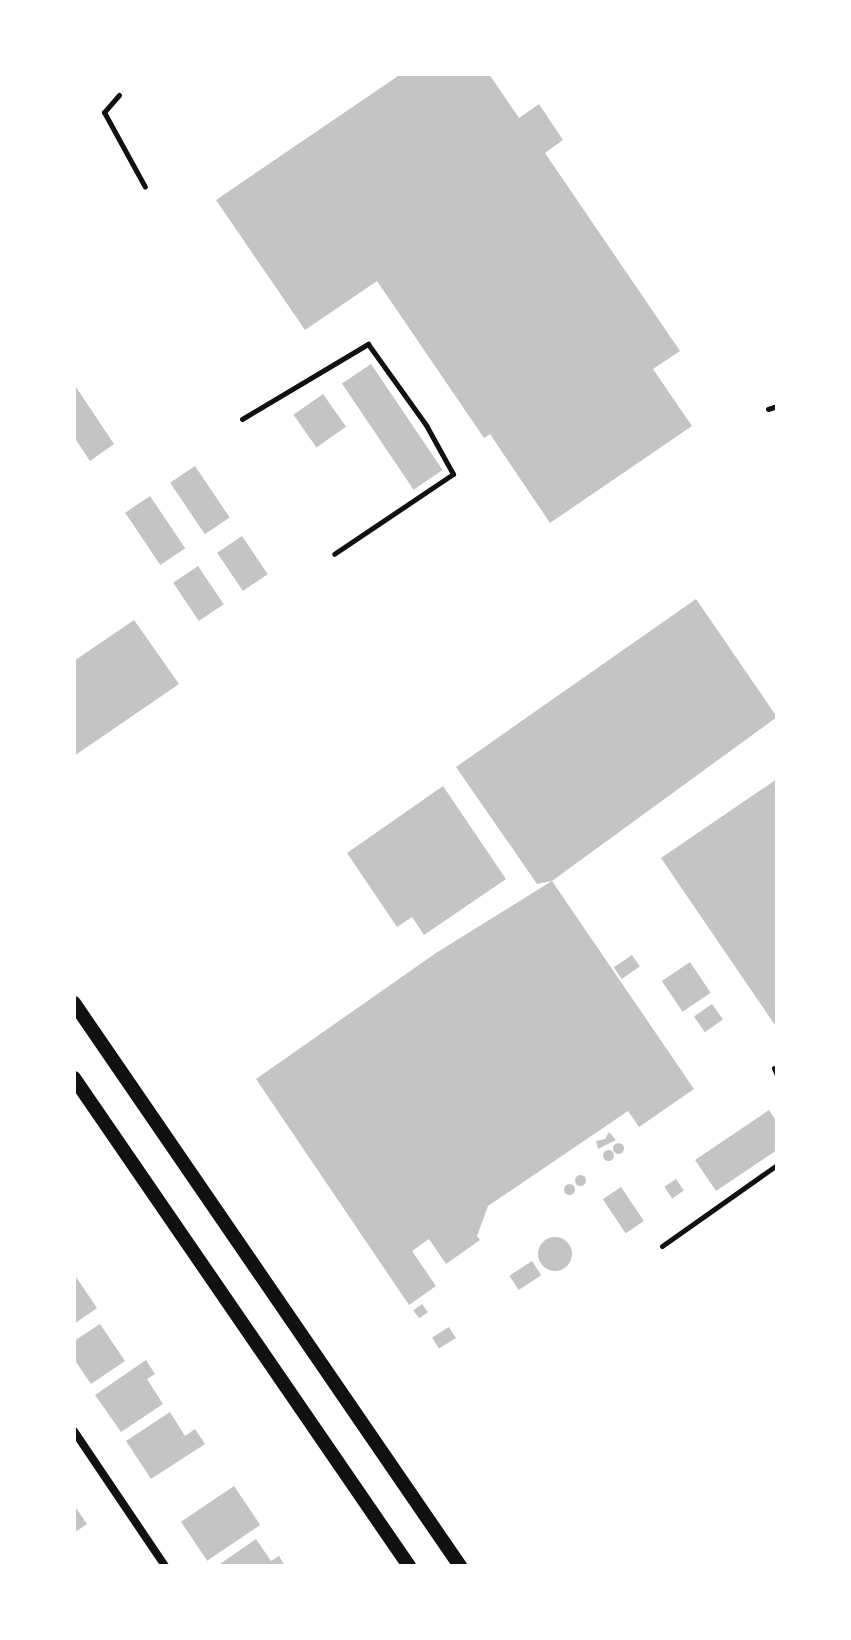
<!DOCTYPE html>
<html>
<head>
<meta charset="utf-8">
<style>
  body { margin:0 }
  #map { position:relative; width:851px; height:1640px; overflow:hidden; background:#fff; font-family:Arial,sans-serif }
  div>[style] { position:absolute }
  .building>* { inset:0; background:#c4c4c4; transform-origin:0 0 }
  .round { border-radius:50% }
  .service>* { height:5px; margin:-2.5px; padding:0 2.5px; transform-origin:2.5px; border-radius:2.5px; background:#111 }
  .minor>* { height:8px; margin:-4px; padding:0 4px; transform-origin:4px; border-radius:4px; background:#111 }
  .secondary>* { height:14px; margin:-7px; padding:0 7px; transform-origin:7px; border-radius:7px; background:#111 }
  span { translate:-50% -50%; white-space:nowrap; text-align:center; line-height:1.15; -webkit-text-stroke:6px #fff; paint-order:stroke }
  .frame { position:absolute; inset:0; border:76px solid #fff; pointer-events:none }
</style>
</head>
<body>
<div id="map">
  <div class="building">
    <i style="clip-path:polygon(401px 74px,489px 74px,519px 118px,539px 104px,563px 140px,545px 153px,680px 351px,653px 369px,692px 426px,550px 523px,490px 434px,484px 438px,377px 281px,305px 330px,216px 200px)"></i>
    <i style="left:371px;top:364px;width:128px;height:35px;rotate:56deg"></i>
    <i style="clip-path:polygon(74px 384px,114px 444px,90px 461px,74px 437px)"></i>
    <i style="left:323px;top:394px;width:40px;height:36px;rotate:55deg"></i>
    <i style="left:195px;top:466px;width:62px;height:30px;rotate:56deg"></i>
    <i style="left:150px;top:496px;width:63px;height:30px;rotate:56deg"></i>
    <i style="left:242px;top:536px;width:46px;height:30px;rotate:56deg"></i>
    <i style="left:198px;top:566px;width:46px;height:30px;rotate:56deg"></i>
    <i style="clip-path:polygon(696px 599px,777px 717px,552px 881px,537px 884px,456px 767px)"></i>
    <i style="clip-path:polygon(134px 620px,179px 684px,74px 756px,74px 661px)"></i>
    <i style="clip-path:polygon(777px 779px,777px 1028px,661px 858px)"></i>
    <i style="clip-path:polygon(443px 786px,506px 879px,424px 935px,412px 917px,397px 927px,347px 853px)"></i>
    <i style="clip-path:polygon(552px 881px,694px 1089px,639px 1127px,628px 1111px,488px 1206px,477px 1236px,480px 1240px,446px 1264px,429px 1239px,412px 1251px,436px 1286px,409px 1305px,256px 1079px,436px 953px)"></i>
    <i style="left:632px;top:955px;width:14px;height:22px;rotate:56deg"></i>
    <i style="left:690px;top:962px;width:37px;height:34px;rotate:56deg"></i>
    <i style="left:712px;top:1004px;width:19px;height:22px;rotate:55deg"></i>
    <i style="clip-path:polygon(769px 1110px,777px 1122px,777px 1150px,716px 1191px,695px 1160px)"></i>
    <i style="clip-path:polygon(609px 1132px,616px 1140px,598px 1149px,596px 1141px,605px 1139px)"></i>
    <i class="round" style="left:612.5px;top:1142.5px;width:11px;height:11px"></i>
    <i class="round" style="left:602.5px;top:1149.5px;width:11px;height:11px"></i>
    <i class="round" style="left:574.5px;top:1174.5px;width:11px;height:11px"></i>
    <i style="left:676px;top:1179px;width:14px;height:14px;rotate:56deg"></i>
    <i class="round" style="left:563.5px;top:1183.5px;width:11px;height:11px"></i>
    <i style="left:621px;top:1187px;width:41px;height:22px;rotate:56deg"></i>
    <i class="round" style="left:538px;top:1237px;width:34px;height:34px"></i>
    <i style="left:532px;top:1261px;width:17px;height:27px;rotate:57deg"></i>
    <i style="clip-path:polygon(74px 1274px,97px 1308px,74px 1324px)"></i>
    <i style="left:422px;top:1304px;width:10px;height:11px;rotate:53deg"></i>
    <i style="clip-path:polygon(100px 1324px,125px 1361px,91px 1384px,74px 1359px,74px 1341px)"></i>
    <i style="left:449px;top:1327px;width:13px;height:20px;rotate:58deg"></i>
    <i style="clip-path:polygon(146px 1360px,155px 1374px,147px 1379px,163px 1404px,121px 1432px,95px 1395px)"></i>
    <i style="clip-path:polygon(170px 1412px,185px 1436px,195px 1429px,205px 1444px,151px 1479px,126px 1441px)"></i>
    <i style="left:234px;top:1486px;width:47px;height:64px;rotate:56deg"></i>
    <i style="clip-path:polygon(74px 1505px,87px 1524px,74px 1533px)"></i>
    <i style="clip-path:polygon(256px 1539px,271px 1561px,279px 1556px,285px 1566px,217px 1566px)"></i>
  </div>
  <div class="service">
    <i style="left:119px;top:95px;width:23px;rotate:131deg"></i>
    <i style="left:104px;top:112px;width:85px;rotate:61.3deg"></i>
    <i style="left:768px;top:409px;width:9px;rotate:-18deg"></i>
    <i style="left:242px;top:419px;width:147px;rotate:-30.8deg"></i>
    <i style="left:368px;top:344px;width:100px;rotate:54.4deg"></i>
    <i style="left:426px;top:425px;width:56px;rotate:61.1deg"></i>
    <i style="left:453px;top:474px;width:143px;rotate:146.1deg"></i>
    <i style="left:774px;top:1068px;width:8px;rotate:67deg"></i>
    <i style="left:662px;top:1246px;width:141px;rotate:-35.2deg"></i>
  </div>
  <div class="minor">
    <i style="left:74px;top:1431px;width:163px;rotate:56deg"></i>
  </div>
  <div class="secondary">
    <i style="left:74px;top:1003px;width:683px;rotate:55.56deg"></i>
    <i style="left:74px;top:1078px;width:592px;rotate:55.53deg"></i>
  </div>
  <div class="frame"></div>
</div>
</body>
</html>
